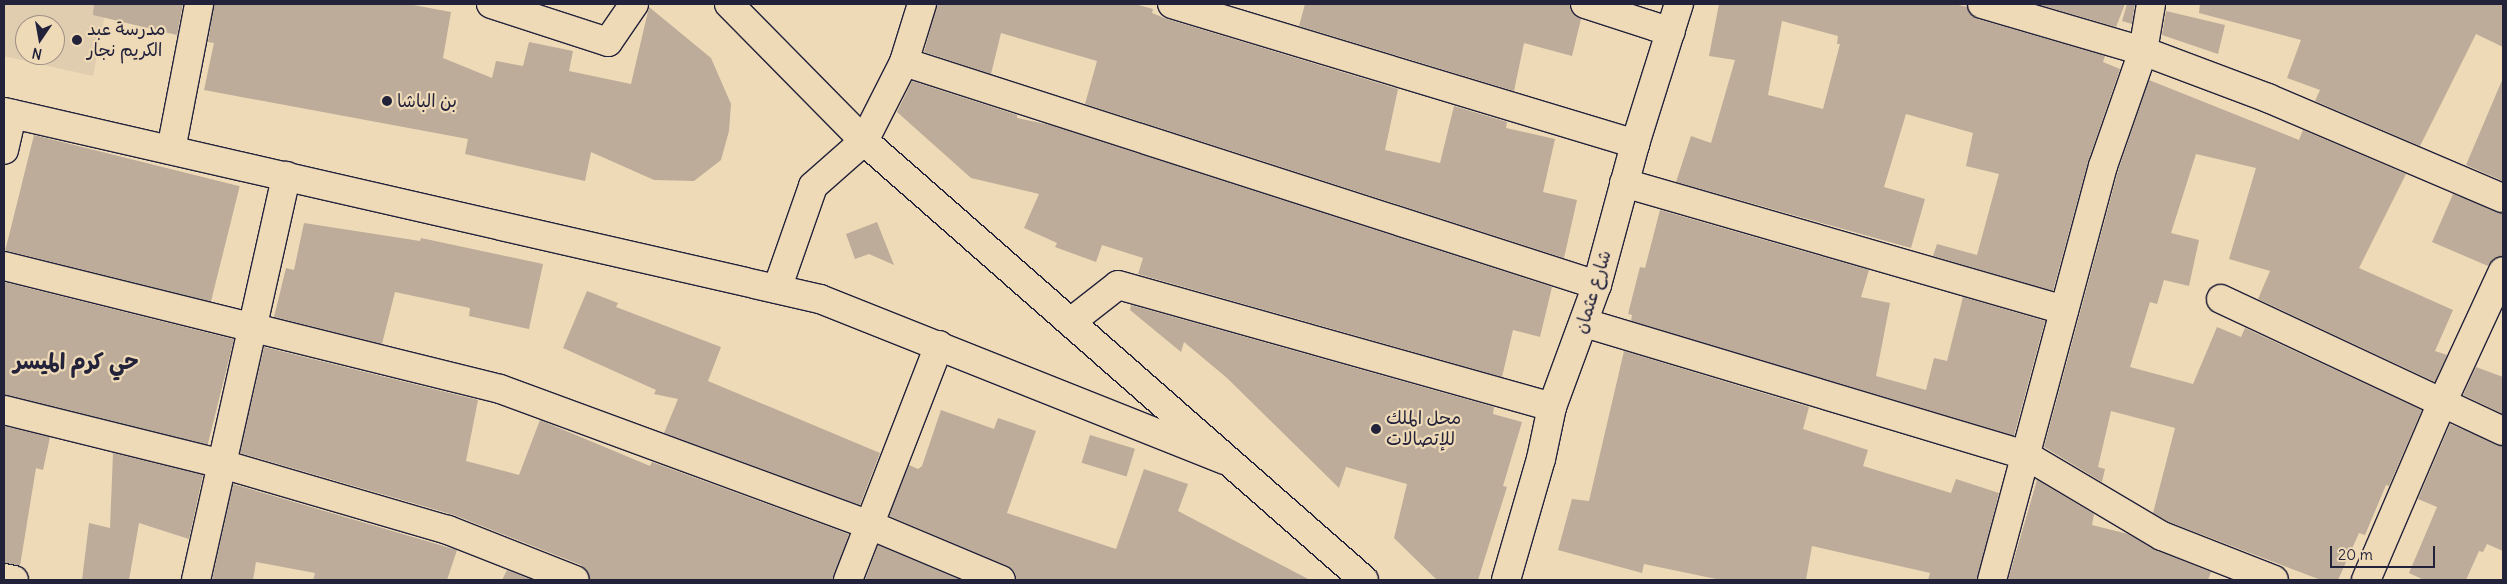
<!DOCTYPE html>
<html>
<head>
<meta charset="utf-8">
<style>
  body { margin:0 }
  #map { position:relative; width:2507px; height:584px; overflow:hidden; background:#efdab8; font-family:Delius,"Playpen Sans Arabic",sans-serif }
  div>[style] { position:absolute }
  .built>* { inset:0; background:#e0ccaf }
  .building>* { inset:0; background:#bcac99; transform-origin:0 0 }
  .roads { filter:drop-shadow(1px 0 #22223b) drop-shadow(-1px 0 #22223b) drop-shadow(0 1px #22223b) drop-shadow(0 -1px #22223b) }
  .street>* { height:28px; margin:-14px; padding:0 14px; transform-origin:14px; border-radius:14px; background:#efdab8 }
  .secondary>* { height:28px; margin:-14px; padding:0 14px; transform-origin:14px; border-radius:14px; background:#efdab8 }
  .dots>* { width:14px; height:14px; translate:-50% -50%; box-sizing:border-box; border:2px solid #efdab8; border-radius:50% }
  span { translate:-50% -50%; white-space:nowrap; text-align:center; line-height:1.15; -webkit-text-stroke:4.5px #efdab8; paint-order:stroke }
  .poi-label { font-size:18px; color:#22223b }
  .left { translate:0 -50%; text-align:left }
  .street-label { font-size:18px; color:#22223b }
  .district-label { font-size:22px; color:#22223b; font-weight:700 }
  .frame { position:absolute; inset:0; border:5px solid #22223b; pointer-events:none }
  .north { position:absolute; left:15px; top:15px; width:50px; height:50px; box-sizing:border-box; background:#efdab8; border:1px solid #9d9086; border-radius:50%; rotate:192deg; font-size:14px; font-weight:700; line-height:20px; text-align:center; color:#22223b }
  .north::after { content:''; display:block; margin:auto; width:18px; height:22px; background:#22223b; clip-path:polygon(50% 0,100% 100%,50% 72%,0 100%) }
  .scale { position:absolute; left:2330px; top:546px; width:105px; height:22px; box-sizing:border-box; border:2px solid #22223b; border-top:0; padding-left:6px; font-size:15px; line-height:18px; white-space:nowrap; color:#22223b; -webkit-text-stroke:4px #efdab8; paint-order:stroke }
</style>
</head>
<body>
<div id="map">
  <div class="built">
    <i style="clip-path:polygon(evenodd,4px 4px,107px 4px,93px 76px,4px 56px,4px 4px,25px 25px,55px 25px,55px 55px,25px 55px,25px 25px)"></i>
  </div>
  <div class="building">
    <i style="clip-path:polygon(94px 4px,183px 4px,177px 35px,93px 15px)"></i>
    <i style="clip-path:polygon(214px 4px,408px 4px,451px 12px,443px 58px,492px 78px,496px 61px,523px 66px,529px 42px,573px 51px,569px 71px,631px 84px,649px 7px,711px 58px,731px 104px,729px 131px,721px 160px,694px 181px,654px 180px,591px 152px,585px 181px,465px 154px,468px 139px,204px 90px,214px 43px,208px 42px)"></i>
    <i style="clip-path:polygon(937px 4px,1135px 4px,1153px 9px,1152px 13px,1167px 19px,1398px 89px,1385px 150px,1440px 163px,1454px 106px,1507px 122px,1506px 128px,1555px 139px,1543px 192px,1577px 200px,1564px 258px,1085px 104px,1097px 61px,1001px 33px,991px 74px,924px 52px)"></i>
    <i style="clip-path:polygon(1305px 4px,1570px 4px,1573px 14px,1581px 19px,1572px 56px,1524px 43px,1514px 91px,1299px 26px)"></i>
    <i style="clip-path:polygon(evenodd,1719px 4px,1954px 4px,1967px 7px,1978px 19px,2105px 56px,2103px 62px,2120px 69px,2088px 162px,2053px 291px,1933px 256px,1937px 244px,1977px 255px,1999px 174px,1966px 166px,1973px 133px,1906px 114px,1884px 187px,1925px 199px,1911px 248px,1676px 182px,1691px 136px,1711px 143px,1735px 60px,1709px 56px,1719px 4px,1782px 21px,1838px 36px,1837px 44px,1840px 44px,1823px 109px,1768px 95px,1782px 21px)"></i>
    <i style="clip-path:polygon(2037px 4px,2125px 4px,2116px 27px)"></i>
    <i style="clip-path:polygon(2127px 4px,2135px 4px,2132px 24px,2122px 21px)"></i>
    <i style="clip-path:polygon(2200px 4px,2503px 4px,2503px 47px,2476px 34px,2420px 146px,2315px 101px,2320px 90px,2287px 78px,2301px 40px,2199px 13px)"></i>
    <i style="clip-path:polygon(2166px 11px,2225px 25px,2218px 54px,2162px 35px)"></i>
    <i style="clip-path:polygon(2503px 78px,2503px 181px,2466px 165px)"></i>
    <i style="clip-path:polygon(2149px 80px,2299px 140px,2303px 130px,2406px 174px,2359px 268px,2453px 310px,2435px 351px,2447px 355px,2435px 382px,2258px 299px,2270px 271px,2229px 259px,2256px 168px,2196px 154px,2171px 233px,2199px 240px,2189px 286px,2164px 280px,2157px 304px,2150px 302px,2130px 367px,2193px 384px,2217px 327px,2241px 337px,2245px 328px,2422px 410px,2389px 486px,2386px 485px,2365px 535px,2359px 533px,2338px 580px,2321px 580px,2169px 522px,2153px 513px,2175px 428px,2111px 411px,2098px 467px,2105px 469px,2102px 482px,2044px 447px,2118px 171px)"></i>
    <i style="clip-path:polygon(912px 81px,1017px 115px,1017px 118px,1050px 125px,1552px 287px,1540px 337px,1513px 330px,1502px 377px,1138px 274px,1143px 258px,1102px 245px,1096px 262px,1055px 247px,1057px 243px,1024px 228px,1039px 194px,971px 178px,897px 112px)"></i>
    <i style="left:34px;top:135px;width:212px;height:119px;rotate:14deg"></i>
    <i style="clip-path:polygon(2453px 194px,2503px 213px,2503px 256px,2494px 258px,2488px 266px,2432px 242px)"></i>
    <i style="clip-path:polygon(1660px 210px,1869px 270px,1861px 297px,1890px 303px,1876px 376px,1926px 390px,1934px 358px,1947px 361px,1963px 297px,2045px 321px,2014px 436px,1631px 321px,1632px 315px,1628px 314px,1640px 267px,1645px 268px)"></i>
    <i style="clip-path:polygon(877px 222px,894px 265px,869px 254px,855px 259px,846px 234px)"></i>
    <i style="clip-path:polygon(304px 223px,420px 241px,421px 238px,543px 264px,529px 329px,469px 316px,470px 308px,395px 292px,382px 344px,274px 317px,286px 268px,294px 270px)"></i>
    <i style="left:4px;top:282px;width:237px;height:113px;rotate:14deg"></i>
    <i style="clip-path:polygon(587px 291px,618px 303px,616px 307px,721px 347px,708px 381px,880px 453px,860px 505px,664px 433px,678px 399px,654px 394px,656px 390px,563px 348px)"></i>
    <i style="clip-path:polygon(1131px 305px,1494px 407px,1493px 414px,1522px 422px,1503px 486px,1507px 487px,1478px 580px,1437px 580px,1394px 538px,1407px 484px,1346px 467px,1339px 488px,1227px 378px,1184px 342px,1181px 352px,1130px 310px)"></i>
    <i style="clip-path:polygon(264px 347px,478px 400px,466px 461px,519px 475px,540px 420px,650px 466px,652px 462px,849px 534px,833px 580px,590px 580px,587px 571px,581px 565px,454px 515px,240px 453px)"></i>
    <i style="clip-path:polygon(1624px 351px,1809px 407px,1803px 429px,1868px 450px,1863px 466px,1951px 493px,1956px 479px,1999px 493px,1977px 580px,1928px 580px,1930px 573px,1812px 546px,1806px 580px,1721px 580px,1644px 564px,1642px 573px,1558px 550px,1572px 499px,1589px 501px)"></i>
    <i style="clip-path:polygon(2476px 367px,2503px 377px,2503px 414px,2463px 395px)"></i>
    <i style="clip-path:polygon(941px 410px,994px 429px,998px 418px,1036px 431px,1007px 513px,1116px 549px,1144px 469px,1188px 484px,1178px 511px,1310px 580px,1016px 580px,1014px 571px,1007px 566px,889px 516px,909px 465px,918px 469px,922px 466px)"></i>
    <i style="clip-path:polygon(2450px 424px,2503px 446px,2503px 551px,2487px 544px,2483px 552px,2479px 551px,2466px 580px,2424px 580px,2409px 573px,2437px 507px,2418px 499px)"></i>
    <i style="clip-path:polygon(4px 426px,50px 437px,43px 470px,36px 468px,20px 566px,4px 563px)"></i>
    <i style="left:1090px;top:435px;width:47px;height:29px;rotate:17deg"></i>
    <i style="clip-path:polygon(113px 453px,203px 475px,189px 539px,139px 523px,129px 580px,82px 580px,89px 523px,110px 528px)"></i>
    <i style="clip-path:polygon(2037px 480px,2094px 514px,2092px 525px,2128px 534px,2156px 550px,2211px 572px,2208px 580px,2008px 580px)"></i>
    <i style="clip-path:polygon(233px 484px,457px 550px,447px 580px,313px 580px,315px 573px,256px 562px,253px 580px,212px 580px)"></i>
    <i style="clip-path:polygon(878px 545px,961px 580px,865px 580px)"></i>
    <i style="clip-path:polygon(507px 570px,533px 580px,502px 580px)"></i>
  </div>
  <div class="roads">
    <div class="street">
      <i style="left:491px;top:4px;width:123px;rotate:18deg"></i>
      <i style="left:608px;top:42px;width:46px;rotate:-55.6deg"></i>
      <i style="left:1172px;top:4px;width:484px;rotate:16.8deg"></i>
      <i style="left:1585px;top:4px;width:90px;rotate:18deg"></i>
      <i style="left:1982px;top:4px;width:168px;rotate:16.3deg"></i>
      <i style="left:2143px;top:51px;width:134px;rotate:20.6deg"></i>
      <i style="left:2268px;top:98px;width:255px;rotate:23.1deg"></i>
      <i style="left:904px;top:62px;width:728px;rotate:17.84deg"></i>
      <i style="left:4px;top:112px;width:837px;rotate:12.91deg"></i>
      <i style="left:820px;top:299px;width:436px;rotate:21.7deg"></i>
      <i style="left:4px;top:150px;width:37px;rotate:-77deg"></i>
      <i style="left:171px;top:150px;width:149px;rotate:-79.1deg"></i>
      <i style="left:1624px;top:183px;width:458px;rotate:16.1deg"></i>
      <i style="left:4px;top:266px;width:511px;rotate:13.93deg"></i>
      <i style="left:500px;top:389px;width:394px;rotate:20.2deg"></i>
      <i style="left:870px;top:525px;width:142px;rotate:22.8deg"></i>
      <i style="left:777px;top:289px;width:109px;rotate:-70.7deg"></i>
      <i style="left:813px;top:186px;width:68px;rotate:-41.4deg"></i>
      <i style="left:864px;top:141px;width:89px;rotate:-63.1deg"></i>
      <i style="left:904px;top:62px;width:61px;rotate:-72.8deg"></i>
      <i style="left:2221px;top:299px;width:311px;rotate:25.1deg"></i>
      <i style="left:1072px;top:321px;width:58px;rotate:-38deg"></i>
      <i style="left:1118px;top:285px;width:451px;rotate:15.7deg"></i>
      <i style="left:1585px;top:323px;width:462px;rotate:16.7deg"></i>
      <i style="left:2027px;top:456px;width:157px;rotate:30.7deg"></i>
      <i style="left:2162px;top:536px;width:120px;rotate:21.4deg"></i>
      <i style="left:4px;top:410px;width:225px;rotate:13.9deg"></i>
      <i style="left:222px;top:464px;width:235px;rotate:16.3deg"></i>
      <i style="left:448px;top:530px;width:136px;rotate:21.5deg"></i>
      <i style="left:4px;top:578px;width:10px;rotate:11deg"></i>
      <i style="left:196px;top:580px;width:414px;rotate:-77.4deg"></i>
      <i style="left:848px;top:580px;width:252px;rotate:-68.8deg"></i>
      <i style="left:1506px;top:580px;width:126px;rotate:-73.9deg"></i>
      <i style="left:1541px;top:459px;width:53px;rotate:-78.1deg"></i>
      <i style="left:1552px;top:407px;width:130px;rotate:-69.8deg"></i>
      <i style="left:1597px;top:285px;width:146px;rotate:-74.9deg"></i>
      <i style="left:1635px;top:144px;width:147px;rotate:-72.6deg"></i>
      <i style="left:1992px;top:580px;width:429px;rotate:-75deg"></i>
      <i style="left:2103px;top:166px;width:122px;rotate:-70.8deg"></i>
      <i style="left:2143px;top:51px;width:48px;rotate:-80.3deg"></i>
      <i style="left:2366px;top:580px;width:193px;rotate:-66.8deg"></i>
      <i style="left:2442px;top:403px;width:145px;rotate:-65.2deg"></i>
    </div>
    <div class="secondary">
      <i style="left:729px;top:4px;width:192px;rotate:45.4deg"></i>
      <i style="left:864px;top:141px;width:665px;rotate:41.28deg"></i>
    </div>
  </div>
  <div class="dots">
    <i style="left:77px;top:40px;background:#22223b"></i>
    <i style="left:387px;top:101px;background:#22223b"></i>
    <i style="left:1376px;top:429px;background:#22223b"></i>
  </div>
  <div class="poi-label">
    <span class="left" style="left:87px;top:40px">مدرسة عبد<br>الكريم نجار</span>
    <span class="left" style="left:397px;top:101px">بن الباشا</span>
    <span class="left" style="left:1386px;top:429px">محل الملك<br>للإتصالات</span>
  </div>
  <div class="street-label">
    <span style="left:1593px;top:292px;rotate:-73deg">شارع عثمان</span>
  </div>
  <div class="district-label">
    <span style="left:76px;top:362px">حي كرم الميسر</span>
  </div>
  <div class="frame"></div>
  <div class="north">N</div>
  <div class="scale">20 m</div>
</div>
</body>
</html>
